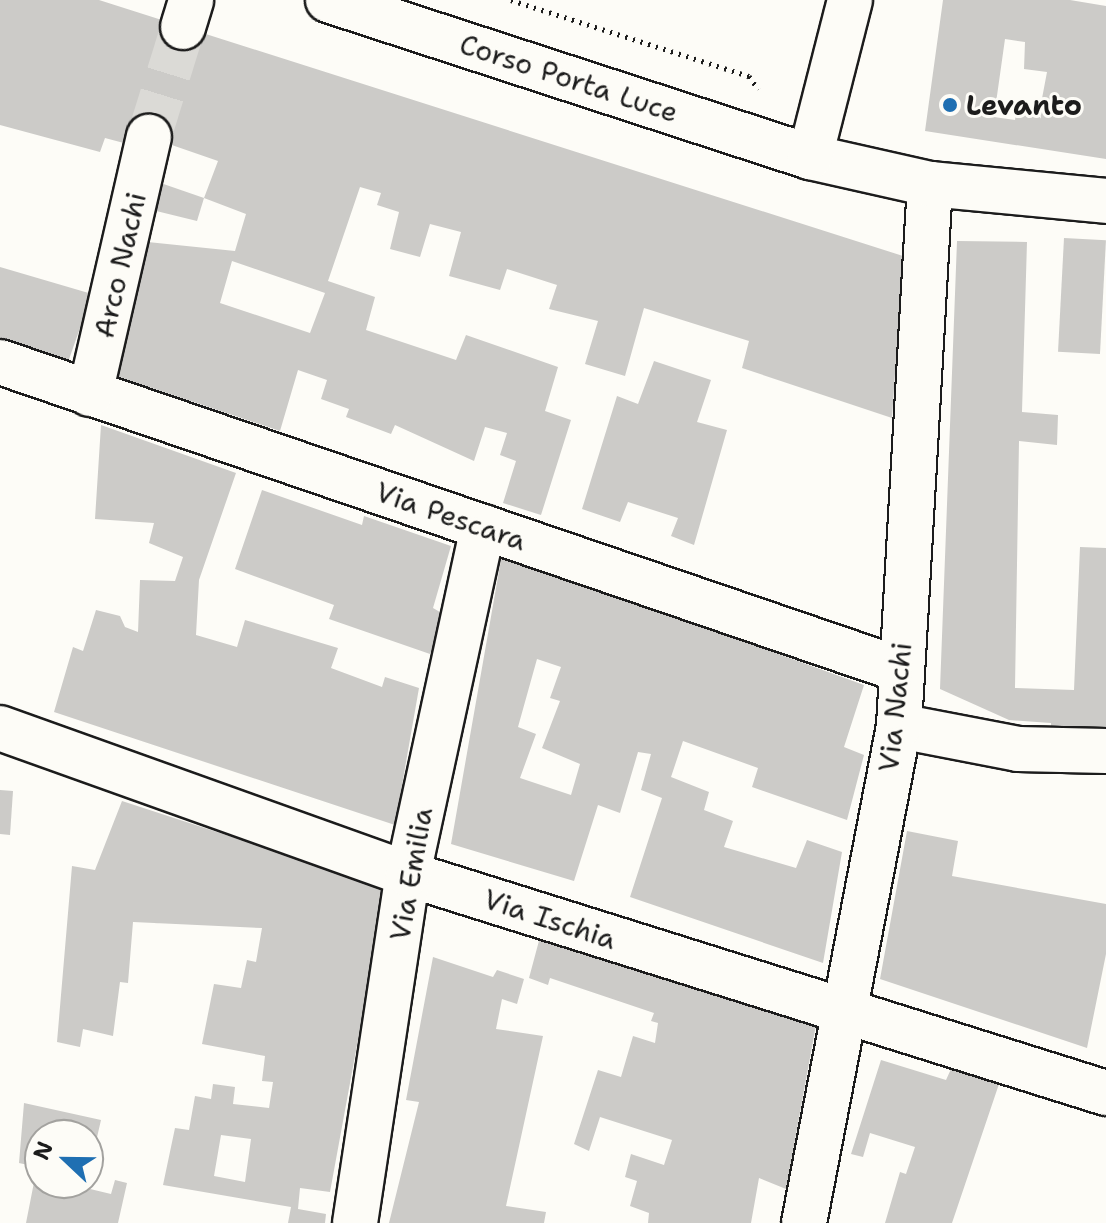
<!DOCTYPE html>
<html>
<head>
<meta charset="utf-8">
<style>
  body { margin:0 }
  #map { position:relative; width:1106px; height:1223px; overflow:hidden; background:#fdfcf7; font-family:"Shantell Sans",sans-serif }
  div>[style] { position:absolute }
  .building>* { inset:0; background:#cccbc8; transform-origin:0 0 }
  .minor-tunnel>* { height:44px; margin-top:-22px; transform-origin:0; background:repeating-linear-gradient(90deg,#dbdad6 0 44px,transparent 0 66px) }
  .path>* { height:5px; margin-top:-2.5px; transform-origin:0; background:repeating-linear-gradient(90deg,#1c1c1c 0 2px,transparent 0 8px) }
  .roads { filter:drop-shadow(2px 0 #1c1c1c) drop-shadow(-2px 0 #1c1c1c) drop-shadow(0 2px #1c1c1c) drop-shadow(0 -2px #1c1c1c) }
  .minor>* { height:44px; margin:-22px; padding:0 22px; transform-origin:22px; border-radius:22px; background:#fdfcf7 }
  .secondary>* { height:44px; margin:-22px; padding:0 22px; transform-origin:22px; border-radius:22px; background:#fdfcf7 }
  .dots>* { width:22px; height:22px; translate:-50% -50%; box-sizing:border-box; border:4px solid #fdfcf7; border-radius:50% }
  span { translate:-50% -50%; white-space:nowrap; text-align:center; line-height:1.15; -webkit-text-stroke:6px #fdfcf7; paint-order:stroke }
  .street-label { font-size:28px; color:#1c1c1c }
  .poi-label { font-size:28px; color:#1c1c1c; font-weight:700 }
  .left { translate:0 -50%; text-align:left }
  .north { position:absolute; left:24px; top:1119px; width:80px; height:80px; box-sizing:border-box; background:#fdfcf7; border:2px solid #a3a29f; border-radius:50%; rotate:292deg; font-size:22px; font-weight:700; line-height:32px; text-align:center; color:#1c1c1c }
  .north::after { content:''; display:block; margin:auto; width:28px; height:36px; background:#1f6fb2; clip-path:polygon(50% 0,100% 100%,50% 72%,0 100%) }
</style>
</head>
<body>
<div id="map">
  <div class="building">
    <i style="clip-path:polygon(evenodd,0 0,99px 0,903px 256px,892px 418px,742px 368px,749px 341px,644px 308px,625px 376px,585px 364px,598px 321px,549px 309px,557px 285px,507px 269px,500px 290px,449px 276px,461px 232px,430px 224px,420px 257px,390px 249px,399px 212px,377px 205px,381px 193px,360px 187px,328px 281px,375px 297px,366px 330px,456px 360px,466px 335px,558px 367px,545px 411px,571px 420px,541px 515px,503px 503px,516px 461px,500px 455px,507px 433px,485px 427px,474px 461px,395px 425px,391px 434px,346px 417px,349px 409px,321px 399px,327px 380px,298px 370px,280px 431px,113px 375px,138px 241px,235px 251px,246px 214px,204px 198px,218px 161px,140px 134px,135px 146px,105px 138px,100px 152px,0 125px,0 0,232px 261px,325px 293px,310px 333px,220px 303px,232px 261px)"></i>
    <i style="clip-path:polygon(evenodd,943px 0,1070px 0,1106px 6px,1106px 159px,925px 131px,943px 0,1005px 39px,1025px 42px,1024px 69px,1047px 72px,1040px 109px,1017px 105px,1015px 120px,994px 117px,1005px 39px)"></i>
    <i style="clip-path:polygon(149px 179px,204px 198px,197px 221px,144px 208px)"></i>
    <i style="left:1064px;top:238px;width:42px;height:114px;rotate:3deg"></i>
    <i style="clip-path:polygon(957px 241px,1027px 242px,1022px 412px,1058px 415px,1057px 445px,1019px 441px,1015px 688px,1074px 690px,1080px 547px,1106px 548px,1106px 731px,1051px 730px,1051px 723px,1009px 720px,940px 689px)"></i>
    <i style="clip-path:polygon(0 267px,92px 294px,67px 365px,0 342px)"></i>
    <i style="clip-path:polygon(654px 361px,711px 380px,697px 422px,727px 430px,694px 545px,671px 536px,678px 518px,628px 502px,620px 522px,582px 509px,617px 396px,638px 404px)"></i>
    <i style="clip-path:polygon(101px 425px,236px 473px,199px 580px,196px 635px,237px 647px,245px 620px,338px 648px,331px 668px,382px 687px,385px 677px,419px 688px,395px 825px,54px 712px,73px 647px,83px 651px,96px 610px,120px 616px,125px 627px,138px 632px,140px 580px,175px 581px,183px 557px,149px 543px,154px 523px,95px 519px)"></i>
    <i style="clip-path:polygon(262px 490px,362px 525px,364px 516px,451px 546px,433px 608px,445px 615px,430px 654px,329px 619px,334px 605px,235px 569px)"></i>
    <i style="clip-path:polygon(evenodd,502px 554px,864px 685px,844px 747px,864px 755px,847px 820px,752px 787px,758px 768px,683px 741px,671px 777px,709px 792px,704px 810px,733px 821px,724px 847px,796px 868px,807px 840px,842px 852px,823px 963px,630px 897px,662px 798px,641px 790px,651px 754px,638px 752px,620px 813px,598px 805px,574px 881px,451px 844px,502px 554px,537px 659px,561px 667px,550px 698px,560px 701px,542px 748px,580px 764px,571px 795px,520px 778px,536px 734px,518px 727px,537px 659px)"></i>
    <i style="clip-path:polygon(0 790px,13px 791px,10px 835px,0 834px)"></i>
    <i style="clip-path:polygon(evenodd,122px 801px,386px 887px,330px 1192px,300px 1188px,298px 1209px,326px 1214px,325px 1223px,288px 1223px,291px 1207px,163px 1185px,175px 1128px,189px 1130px,195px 1096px,211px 1099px,213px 1084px,235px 1087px,233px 1104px,269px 1108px,273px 1082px,262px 1081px,265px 1056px,202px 1044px,214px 984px,241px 988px,247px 960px,256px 962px,262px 928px,133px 922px,128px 983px,120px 982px,113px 1036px,83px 1029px,80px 1047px,57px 1042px,72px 866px,95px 870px,122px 801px,221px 1135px,251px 1139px,245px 1182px,214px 1176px,221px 1135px)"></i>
    <i style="clip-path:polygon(907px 831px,958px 841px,952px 876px,1106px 904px,1106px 954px,1087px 1048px,880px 979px)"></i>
    <i style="clip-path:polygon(540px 937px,816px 1025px,786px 1189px,759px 1178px,751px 1223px,648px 1223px,649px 1213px,630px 1206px,637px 1181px,625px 1177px,631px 1154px,664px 1165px,672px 1140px,600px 1117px,589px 1151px,574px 1144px,598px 1070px,621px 1077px,633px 1036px,655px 1043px,658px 1023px,651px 1021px,654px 1013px,550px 978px,548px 985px,529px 978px)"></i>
    <i style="clip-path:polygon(433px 957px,493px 977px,497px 970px,524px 979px,517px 1004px,502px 999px,496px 1029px,543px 1036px,506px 1206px,546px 1212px,544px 1223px,389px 1223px,419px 1102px,406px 1100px)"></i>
    <i style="clip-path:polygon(881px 1060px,946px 1080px,951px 1069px,999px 1084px,952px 1223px,885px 1223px,900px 1172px,906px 1174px,915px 1147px,870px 1133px,863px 1157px,851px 1154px)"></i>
    <i style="clip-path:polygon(24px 1103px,101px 1120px,89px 1172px,88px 1135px,40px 1135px,40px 1183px,87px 1183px,86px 1188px,111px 1194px,115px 1180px,127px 1183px,118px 1223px,26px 1223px,37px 1167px,19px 1163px)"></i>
  </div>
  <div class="minor-tunnel">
    <i style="left:149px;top:137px;width:115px;rotate:-72.8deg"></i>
  </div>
  <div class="path">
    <i style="left:511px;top:0;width:250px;rotate:17.7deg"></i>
    <i style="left:749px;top:76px;width:16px;rotate:55deg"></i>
  </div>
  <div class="roads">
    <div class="minor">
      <i style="left:183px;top:27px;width:28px;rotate:-73deg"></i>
      <i style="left:0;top:362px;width:952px;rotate:18.87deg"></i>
      <i style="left:90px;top:394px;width:264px;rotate:-77.1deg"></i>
      <i style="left:899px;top:726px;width:121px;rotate:10.9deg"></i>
      <i style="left:1018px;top:749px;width:88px;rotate:1.3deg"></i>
      <i style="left:0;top:728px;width:433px;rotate:19.7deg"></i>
      <i style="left:408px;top:874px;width:732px;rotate:17.42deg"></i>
      <i style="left:355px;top:1223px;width:353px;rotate:-81.4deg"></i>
      <i style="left:408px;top:874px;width:355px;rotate:-77.8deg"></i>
      <i style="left:804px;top:1223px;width:506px;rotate:-79.18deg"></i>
      <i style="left:899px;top:726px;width:543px;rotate:-86.73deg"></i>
    </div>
    <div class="secondary">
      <i style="left:328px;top:0;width:507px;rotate:18.04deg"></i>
      <i style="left:810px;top:157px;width:123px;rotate:12.7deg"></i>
      <i style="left:930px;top:184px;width:177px;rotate:5.5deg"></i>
      <i style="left:810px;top:157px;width:162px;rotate:-75.7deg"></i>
    </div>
  </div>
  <div class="dots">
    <i style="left:950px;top:105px;background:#1f6fb2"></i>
  </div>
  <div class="street-label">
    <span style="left:569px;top:78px;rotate:18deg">Corso Porta Luce</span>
    <span style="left:120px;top:265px;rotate:-77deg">Arco Nachi</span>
    <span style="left:451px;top:516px;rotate:19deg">Via Pescara</span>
    <span style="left:895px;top:707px;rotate:-84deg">Via Nachi</span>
    <span style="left:411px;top:874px;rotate:-80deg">Via Emilia</span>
    <span style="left:550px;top:919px;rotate:18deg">Via Ischia</span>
  </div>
  <div class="poi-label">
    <span class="left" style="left:966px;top:105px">Levanto</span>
  </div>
  <div class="north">N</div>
</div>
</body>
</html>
